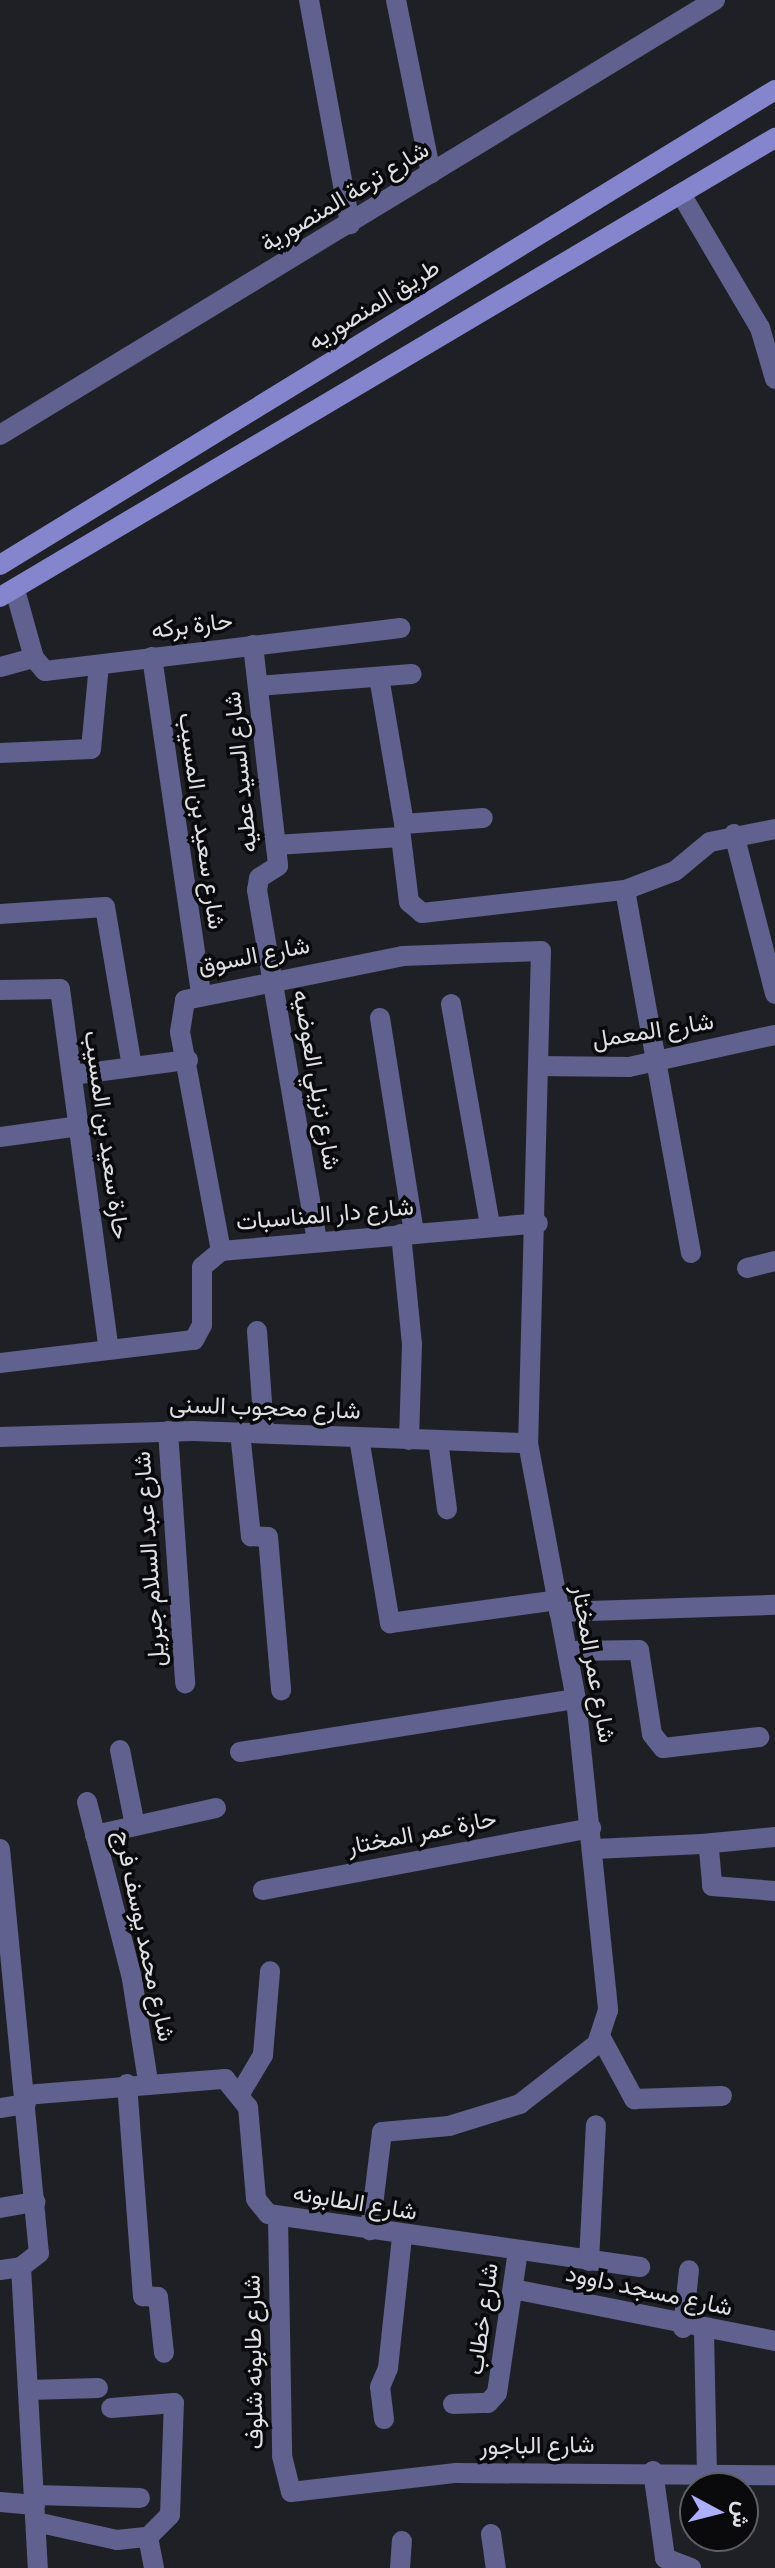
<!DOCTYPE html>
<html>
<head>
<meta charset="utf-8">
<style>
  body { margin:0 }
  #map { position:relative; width:775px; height:2568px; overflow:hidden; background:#1f2026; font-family:"Source Sans 3",Vazirmatn,sans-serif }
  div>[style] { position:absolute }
  .street>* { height:20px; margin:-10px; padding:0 10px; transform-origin:10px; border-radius:10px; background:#60618e }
  .secondary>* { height:20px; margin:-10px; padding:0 10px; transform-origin:10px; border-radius:10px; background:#8585cd }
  span { translate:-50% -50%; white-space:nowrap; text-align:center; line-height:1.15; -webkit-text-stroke:7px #0a0a0d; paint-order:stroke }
  .street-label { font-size:24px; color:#dedfe3 }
  .north { position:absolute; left:679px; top:2472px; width:80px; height:80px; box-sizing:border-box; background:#0a0a0d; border:2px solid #5f5f63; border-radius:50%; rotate:97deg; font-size:22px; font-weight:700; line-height:32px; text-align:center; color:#dedfe3 }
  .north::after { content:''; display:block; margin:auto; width:28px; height:36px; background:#adaffb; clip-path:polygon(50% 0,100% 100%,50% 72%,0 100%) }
</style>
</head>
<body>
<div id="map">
  <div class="street">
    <i style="left:309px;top:0;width:228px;rotate:79.6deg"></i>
    <i style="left:396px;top:0;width:177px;rotate:78.6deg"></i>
    <i style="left:681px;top:194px;width:156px;rotate:59.5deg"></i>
    <i style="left:760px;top:328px;width:53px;rotate:73.6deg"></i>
    <i style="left:0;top:435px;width:837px;rotate:-31.32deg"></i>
    <i style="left:15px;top:590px;width:71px;rotate:74.4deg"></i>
    <i style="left:253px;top:645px;width:222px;rotate:83.5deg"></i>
    <i style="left:278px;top:866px;width:22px;rotate:148deg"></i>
    <i style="left:259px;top:878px;width:12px;rotate:99deg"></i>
    <i style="left:257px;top:890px;width:355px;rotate:80.3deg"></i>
    <i style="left:152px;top:657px;width:339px;rotate:81.7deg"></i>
    <i style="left:0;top:667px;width:35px;rotate:-15deg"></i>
    <i style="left:34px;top:658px;width:17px;rotate:50deg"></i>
    <i style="left:45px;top:671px;width:358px;rotate:-6.9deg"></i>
    <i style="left:379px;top:677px;width:149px;rotate:80.3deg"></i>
    <i style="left:404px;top:824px;width:79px;rotate:-4.3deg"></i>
    <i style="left:258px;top:686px;width:154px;rotate:-4.5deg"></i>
    <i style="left:0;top:753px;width:91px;rotate:-2.5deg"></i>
    <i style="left:91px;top:749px;width:84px;rotate:-84.6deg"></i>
    <i style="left:734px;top:834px;width:165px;rotate:75.6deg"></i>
    <i style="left:276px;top:845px;width:125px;rotate:-3.7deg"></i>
    <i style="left:401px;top:837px;width:65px;rotate:83deg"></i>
    <i style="left:409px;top:902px;width:17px;rotate:40deg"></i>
    <i style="left:422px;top:913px;width:204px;rotate:-6.5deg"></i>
    <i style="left:625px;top:890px;width:53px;rotate:-20.8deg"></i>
    <i style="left:675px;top:871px;width:45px;rotate:-39.6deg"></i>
    <i style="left:710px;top:842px;width:66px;rotate:-11.3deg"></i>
    <i style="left:625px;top:890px;width:369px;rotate:79.7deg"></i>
    <i style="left:0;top:914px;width:105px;rotate:-3.8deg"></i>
    <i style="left:105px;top:907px;width:162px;rotate:80.4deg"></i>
    <i style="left:0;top:990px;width:60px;rotate:-1deg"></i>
    <i style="left:60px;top:989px;width:364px;rotate:82.3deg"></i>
    <i style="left:451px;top:1004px;width:224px;rotate:80deg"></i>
    <i style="left:380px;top:1018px;width:218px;rotate:81deg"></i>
    <i style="left:538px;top:1066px;width:91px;rotate:0.6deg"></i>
    <i style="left:629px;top:1067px;width:149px;rotate:-12.4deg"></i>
    <i style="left:72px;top:1075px;width:117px;rotate:-7.4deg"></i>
    <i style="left:0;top:1137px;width:80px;rotate:-7.9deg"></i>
    <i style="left:401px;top:1234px;width:111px;rotate:84.3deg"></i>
    <i style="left:412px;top:1344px;width:96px;rotate:91.8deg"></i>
    <i style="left:221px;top:1251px;width:223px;rotate:-100.6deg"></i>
    <i style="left:180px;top:1032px;width:32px;rotate:-81deg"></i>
    <i style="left:185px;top:1000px;width:222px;rotate:-11.4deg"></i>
    <i style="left:403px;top:956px;width:138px;rotate:-2.1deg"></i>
    <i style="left:541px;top:951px;width:492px;rotate:91.5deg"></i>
    <i style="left:528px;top:1443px;width:260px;rotate:79.4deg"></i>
    <i style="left:576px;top:1699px;width:313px;rotate:84.1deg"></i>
    <i style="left:608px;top:2010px;width:36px;rotate:108deg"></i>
    <i style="left:597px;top:2044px;width:98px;rotate:142.1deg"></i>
    <i style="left:520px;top:2104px;width:74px;rotate:162.8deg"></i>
    <i style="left:449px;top:2126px;width:67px;rotate:174.9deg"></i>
    <i style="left:382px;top:2132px;width:99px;rotate:97deg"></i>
    <i style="left:747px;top:1268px;width:29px;rotate:-14deg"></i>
    <i style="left:257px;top:1331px;width:101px;rotate:86deg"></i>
    <i style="left:0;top:1363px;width:195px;rotate:-6.8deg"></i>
    <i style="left:194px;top:1340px;width:17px;rotate:-62deg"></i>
    <i style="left:202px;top:1325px;width:58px;rotate:-90deg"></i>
    <i style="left:202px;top:1267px;width:25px;rotate:-40deg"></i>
    <i style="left:221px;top:1251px;width:318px;rotate:-5deg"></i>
    <i style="left:168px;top:1431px;width:253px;rotate:86.1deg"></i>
    <i style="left:240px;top:1432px;width:105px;rotate:84deg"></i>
    <i style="left:251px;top:1536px;width:17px;rotate:3deg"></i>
    <i style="left:268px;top:1537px;width:154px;rotate:85.1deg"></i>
    <i style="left:0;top:1437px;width:193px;rotate:-1.8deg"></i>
    <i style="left:193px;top:1431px;width:335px;rotate:2.1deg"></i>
    <i style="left:359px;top:1438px;width:188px;rotate:80.5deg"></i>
    <i style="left:390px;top:1623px;width:169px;rotate:-7.8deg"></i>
    <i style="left:438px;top:1440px;width:70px;rotate:82.6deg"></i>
    <i style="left:559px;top:1612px;width:216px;rotate:-1.9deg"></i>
    <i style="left:568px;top:1651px;width:71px;rotate:-0.8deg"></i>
    <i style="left:639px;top:1650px;width:85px;rotate:81.2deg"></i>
    <i style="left:652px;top:1734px;width:18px;rotate:52deg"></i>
    <i style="left:663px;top:1748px;width:97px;rotate:-6.5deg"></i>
    <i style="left:120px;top:1750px;width:77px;rotate:78.8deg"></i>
    <i style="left:240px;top:1752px;width:340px;rotate:-9deg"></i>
    <i style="left:87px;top:1802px;width:183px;rotate:75.7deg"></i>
    <i style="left:132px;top:1979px;width:103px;rotate:81.1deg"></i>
    <i style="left:95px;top:1835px;width:124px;rotate:-12.6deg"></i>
    <i style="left:702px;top:1844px;width:73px;rotate:-5.5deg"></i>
    <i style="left:0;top:1849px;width:406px;rotate:84.5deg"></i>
    <i style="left:39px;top:2253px;width:23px;rotate:142deg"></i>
    <i style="left:21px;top:2267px;width:301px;rotate:86.8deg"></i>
    <i style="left:594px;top:1849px;width:108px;rotate:-2.7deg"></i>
    <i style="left:702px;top:1844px;width:9px;rotate:36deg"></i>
    <i style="left:709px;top:1849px;width:37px;rotate:85deg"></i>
    <i style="left:712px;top:1886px;width:63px;rotate:4.5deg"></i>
    <i style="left:263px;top:1890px;width:334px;rotate:-10.7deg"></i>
    <i style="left:600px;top:2036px;width:72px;rotate:61.6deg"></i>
    <i style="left:634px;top:2099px;width:88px;rotate:-2deg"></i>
    <i style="left:127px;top:2084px;width:213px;rotate:85.7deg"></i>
    <i style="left:143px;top:2296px;width:15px;rotate:4deg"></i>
    <i style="left:158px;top:2297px;width:56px;rotate:83.9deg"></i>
    <i style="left:241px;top:2092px;width:43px;rotate:-59.3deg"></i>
    <i style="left:263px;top:2055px;width:84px;rotate:-85.2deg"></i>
    <i style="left:25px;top:2095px;width:201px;rotate:-4.6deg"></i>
    <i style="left:225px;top:2079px;width:36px;rotate:51deg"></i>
    <i style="left:248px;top:2107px;width:92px;rotate:85deg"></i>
    <i style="left:256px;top:2199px;width:19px;rotate:51deg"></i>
    <i style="left:268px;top:2214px;width:376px;rotate:8.1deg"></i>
    <i style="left:0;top:2108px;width:26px;rotate:-9deg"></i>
    <i style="left:0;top:2208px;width:36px;rotate:-10deg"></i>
    <i style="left:278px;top:2217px;width:239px;rotate:89deg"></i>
    <i style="left:282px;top:2456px;width:37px;rotate:76deg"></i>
    <i style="left:291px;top:2492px;width:166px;rotate:-6.6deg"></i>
    <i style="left:456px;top:2473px;width:319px;rotate:0.4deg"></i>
    <i style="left:589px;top:2261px;width:136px;rotate:-87.1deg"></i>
    <i style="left:0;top:2270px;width:21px;rotate:-8deg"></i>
    <i style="left:513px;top:2289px;width:267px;rotate:11.2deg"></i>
    <i style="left:683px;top:2328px;width:58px;rotate:-84.1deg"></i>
    <i style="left:704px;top:2332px;width:139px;rotate:88.8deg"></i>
    <i style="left:29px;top:2390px;width:69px;rotate:-1.7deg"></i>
    <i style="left:453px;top:2404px;width:35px;rotate:-2deg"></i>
    <i style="left:488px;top:2403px;width:13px;rotate:-48deg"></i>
    <i style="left:497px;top:2393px;width:144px;rotate:-81.6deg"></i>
    <i style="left:384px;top:2419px;width:32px;rotate:-97deg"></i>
    <i style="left:380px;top:2387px;width:21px;rotate:-67deg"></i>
    <i style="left:388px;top:2368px;width:132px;rotate:-83.9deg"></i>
    <i style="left:653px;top:2471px;width:88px;rotate:82.1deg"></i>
    <i style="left:665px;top:2558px;width:28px;rotate:21deg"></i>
    <i style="left:35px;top:2495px;width:105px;rotate:1.6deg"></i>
    <i style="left:0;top:2502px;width:35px;rotate:5deg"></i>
    <i style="left:36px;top:2522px;width:83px;rotate:12.5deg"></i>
    <i style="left:117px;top:2540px;width:31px;rotate:-6deg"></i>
    <i style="left:148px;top:2537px;width:31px;rotate:-45deg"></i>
    <i style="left:170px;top:2515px;width:112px;rotate:-88deg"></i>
    <i style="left:174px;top:2403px;width:63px;rotate:175.5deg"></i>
    <i style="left:491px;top:2534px;width:34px;rotate:82deg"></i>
    <i style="left:148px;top:2537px;width:32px;rotate:79deg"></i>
    <i style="left:400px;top:2568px;width:27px;rotate:-86deg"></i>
  </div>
  <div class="secondary">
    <i style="left:0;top:565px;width:909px;rotate:-31.5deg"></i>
    <i style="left:0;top:597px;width:901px;rotate:-30.64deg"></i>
  </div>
  <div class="street-label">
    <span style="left:345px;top:197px;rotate:-31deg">شارع ترعة المنصورية</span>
    <span style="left:374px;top:305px;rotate:-32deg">طريق المنصوريه</span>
    <span style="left:192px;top:626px;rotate:-7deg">حارة بركه</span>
    <span style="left:241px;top:772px;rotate:-96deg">شارع السيد عطيه</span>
    <span style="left:201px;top:821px;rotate:82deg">شارع سعيد بن المسيب</span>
    <span style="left:254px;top:956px;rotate:-11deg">شارع السوق</span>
    <span style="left:653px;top:1031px;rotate:-9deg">شارع المعمل</span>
    <span style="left:316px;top:1080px;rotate:80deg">شارع نزيلي العوضيه</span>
    <span style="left:106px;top:1135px;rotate:82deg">حارة سعيد بن المسيب</span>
    <span style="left:325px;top:1215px;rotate:-5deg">شارع دار المناسبات</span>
    <span style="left:265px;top:1408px;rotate:2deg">شارع محجوب السنى</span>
    <span style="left:150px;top:1559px;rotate:-94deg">شارع عبد السلام جبريل</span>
    <span style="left:593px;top:1664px;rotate:80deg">شارع عمر المختار</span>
    <span style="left:422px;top:1833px;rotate:-11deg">حارة عمر المختار</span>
    <span style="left:144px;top:1936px;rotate:78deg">شارع محمد يوسف فرج</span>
    <span style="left:355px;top:2203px;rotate:9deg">شارع الطابونه</span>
    <span style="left:649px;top:2291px;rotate:12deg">شارع مسجد داوود</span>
    <span style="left:483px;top:2319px;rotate:-82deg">شارع خطاب</span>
    <span style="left:254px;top:2362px;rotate:-91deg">شارع طابونه شلوف</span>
    <span style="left:537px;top:2446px;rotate:-1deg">شارع الباجور</span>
  </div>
  <div class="north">ش</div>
</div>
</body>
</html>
